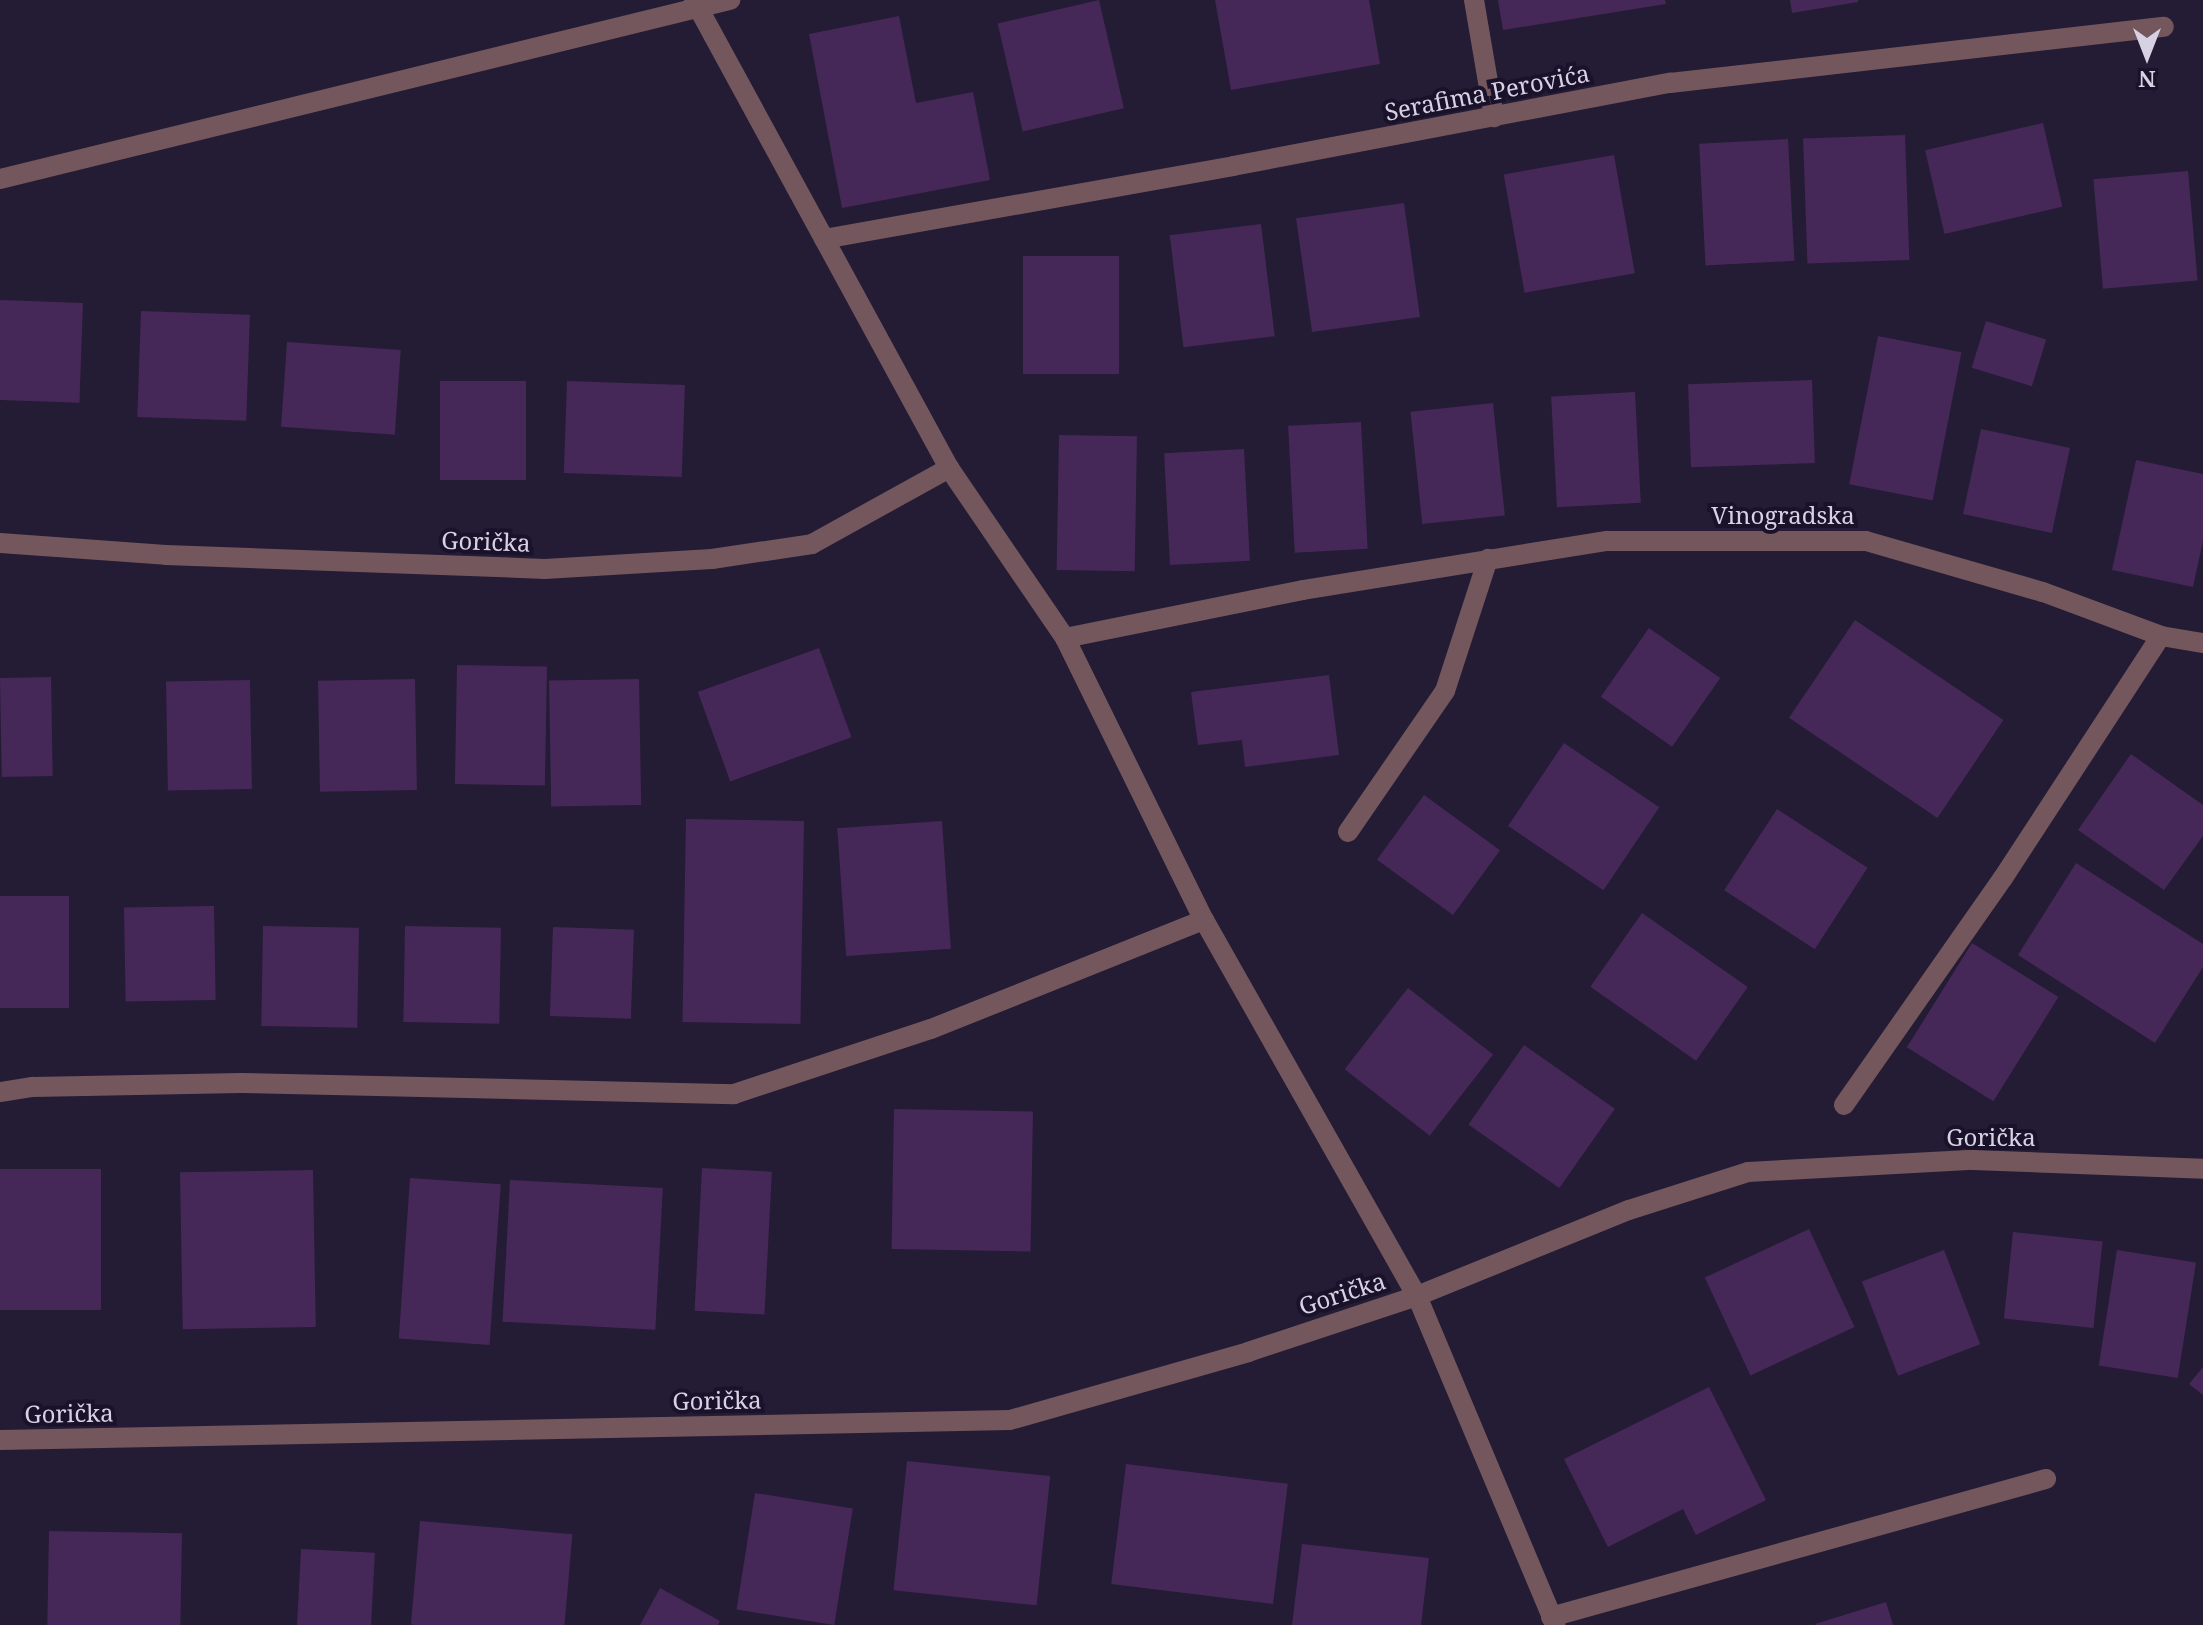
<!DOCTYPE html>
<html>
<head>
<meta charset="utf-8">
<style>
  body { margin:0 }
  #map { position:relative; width:2203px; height:1625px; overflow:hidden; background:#241b34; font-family:"Noto Serif",serif }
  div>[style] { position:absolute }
  .building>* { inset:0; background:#452857; transform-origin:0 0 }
  .minor>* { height:20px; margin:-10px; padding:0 10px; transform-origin:10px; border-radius:10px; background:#73575d }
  span { translate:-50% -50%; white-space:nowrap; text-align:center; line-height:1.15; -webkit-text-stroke:8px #1a122a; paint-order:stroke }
  .street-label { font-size:24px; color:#d7d2e3 }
  .north { position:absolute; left:2107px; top:16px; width:80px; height:80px; -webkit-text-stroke:6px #1a122a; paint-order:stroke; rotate:180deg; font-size:22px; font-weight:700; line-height:32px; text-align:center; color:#d7d2e3 }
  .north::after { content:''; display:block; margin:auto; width:28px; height:36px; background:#d7d2e3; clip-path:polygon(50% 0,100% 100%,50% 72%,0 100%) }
</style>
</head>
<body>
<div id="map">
  <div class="building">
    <i style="left:1099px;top:0;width:111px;height:104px;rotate:77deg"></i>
    <i style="clip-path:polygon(1215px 0,1369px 0,1380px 64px,1231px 90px)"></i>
    <i style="clip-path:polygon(1498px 0,1665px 0,1666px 4px,1503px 30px)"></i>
    <i style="clip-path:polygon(1790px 0,1858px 0,1858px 2px,1792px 13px)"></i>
    <i style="clip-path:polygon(899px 16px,916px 103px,973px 92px,990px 180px,842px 208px,809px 34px)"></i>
    <i style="left:2043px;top:123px;width:86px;height:121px;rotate:77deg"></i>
    <i style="left:1905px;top:135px;width:125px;height:102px;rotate:88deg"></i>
    <i style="left:1788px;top:139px;width:122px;height:89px;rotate:87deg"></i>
    <i style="left:1614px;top:155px;width:120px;height:112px;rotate:80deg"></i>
    <i style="left:2188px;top:171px;width:110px;height:95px;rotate:85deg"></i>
    <i style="left:1404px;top:203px;width:115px;height:109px;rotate:82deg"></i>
    <i style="left:1261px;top:224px;width:113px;height:92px;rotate:83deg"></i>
    <i style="left:1119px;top:256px;width:118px;height:96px;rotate:90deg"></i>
    <i style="left:0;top:300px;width:83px;height:100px;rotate:2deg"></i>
    <i style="left:141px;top:311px;width:109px;height:106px;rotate:2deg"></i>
    <i style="left:1986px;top:321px;width:63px;height:49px;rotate:17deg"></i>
    <i style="left:1878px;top:336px;width:85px;height:151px;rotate:11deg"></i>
    <i style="left:287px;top:342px;width:114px;height:85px;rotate:4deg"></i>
    <i style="left:1812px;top:380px;width:83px;height:124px;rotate:88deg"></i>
    <i style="left:440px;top:381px;width:86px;height:99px"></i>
    <i style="left:567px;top:381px;width:118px;height:92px;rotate:2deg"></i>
    <i style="left:1635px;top:392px;width:111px;height:84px;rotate:87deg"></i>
    <i style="left:1493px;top:403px;width:113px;height:83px;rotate:84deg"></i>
    <i style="left:1361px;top:422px;width:127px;height:73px;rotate:87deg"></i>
    <i style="left:1981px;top:429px;width:91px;height:87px;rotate:12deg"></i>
    <i style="left:1059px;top:435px;width:78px;height:135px;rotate:1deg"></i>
    <i style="left:1244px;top:449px;width:112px;height:80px;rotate:87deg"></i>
    <i style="clip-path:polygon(2136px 460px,2203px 474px,2203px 541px,2193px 587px,2112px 570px)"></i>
    <i style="left:1855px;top:620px;width:179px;height:118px;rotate:34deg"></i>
    <i style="left:1649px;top:628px;width:87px;height:84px;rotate:35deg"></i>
    <i style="left:819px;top:648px;width:95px;height:129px;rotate:70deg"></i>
    <i style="left:457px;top:665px;width:90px;height:119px;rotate:1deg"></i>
    <i style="clip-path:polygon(1329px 675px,1339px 755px,1245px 767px,1242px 740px,1198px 745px,1191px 692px)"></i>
    <i style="left:51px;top:677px;width:99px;height:51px;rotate:89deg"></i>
    <i style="left:415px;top:679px;width:111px;height:97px;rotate:89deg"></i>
    <i style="left:639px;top:679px;width:126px;height:90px;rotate:89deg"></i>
    <i style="left:250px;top:680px;width:109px;height:84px;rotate:89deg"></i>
    <i style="left:1564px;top:743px;width:115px;height:100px;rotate:34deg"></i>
    <i style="clip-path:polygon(2131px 754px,2203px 805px,2203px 836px,2164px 890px,2078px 830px)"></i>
    <i style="left:1424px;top:795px;width:94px;height:80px;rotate:36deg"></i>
    <i style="left:1777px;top:809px;width:108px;height:97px;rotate:33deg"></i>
    <i style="left:686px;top:819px;width:118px;height:203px;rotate:1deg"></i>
    <i style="left:942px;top:821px;width:128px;height:105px;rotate:86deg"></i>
    <i style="clip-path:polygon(2076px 863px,2203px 944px,2203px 967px,2155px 1043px,2018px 955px)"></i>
    <i style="left:0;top:896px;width:69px;height:112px"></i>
    <i style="left:214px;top:906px;width:94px;height:90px;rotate:89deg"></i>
    <i style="left:1642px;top:913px;width:129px;height:90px;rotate:35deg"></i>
    <i style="left:263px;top:926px;width:96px;height:100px;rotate:1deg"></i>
    <i style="left:405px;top:926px;width:96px;height:96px;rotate:1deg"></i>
    <i style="left:553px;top:927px;width:81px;height:89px;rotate:2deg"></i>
    <i style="left:1972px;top:943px;width:102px;height:123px;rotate:32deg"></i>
    <i style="left:1408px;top:988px;width:108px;height:103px;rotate:38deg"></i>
    <i style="left:1524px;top:1045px;width:111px;height:97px;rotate:35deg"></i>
    <i style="left:894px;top:1109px;width:139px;height:140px;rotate:1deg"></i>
    <i style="left:702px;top:1168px;width:70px;height:143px;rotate:3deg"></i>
    <i style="left:0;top:1169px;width:101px;height:141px"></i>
    <i style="left:313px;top:1170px;width:157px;height:133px;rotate:89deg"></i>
    <i style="left:410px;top:1178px;width:91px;height:161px;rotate:4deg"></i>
    <i style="left:510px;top:1180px;width:153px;height:142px;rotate:3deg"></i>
    <i style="left:1809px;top:1229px;width:108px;height:115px;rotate:65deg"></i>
    <i style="left:2013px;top:1232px;width:90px;height:87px;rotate:6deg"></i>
    <i style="left:1944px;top:1250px;width:101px;height:88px;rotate:69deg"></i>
    <i style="left:2117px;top:1250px;width:80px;height:117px;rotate:9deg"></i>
    <i style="clip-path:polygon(2203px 1367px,2203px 1395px,2189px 1384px)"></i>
    <i style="clip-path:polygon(1709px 1387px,1766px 1500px,1696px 1535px,1683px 1509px,1608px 1547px,1564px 1459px)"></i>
    <i style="left:907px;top:1461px;width:144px;height:130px;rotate:6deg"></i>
    <i style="left:1126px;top:1464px;width:163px;height:121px;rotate:7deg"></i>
    <i style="left:755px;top:1493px;width:99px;height:118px;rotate:9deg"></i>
    <i style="left:420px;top:1521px;width:153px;height:104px;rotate:5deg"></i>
    <i style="left:49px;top:1531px;width:133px;height:94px;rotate:1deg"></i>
    <i style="clip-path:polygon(1302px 1544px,1429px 1558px,1421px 1625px,1292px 1625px)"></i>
    <i style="left:301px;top:1549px;width:74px;height:76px;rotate:3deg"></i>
    <i style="clip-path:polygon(660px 1588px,720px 1621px,718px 1625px,640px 1625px)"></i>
    <i style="clip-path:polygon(1886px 1602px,1893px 1625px,1816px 1625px,1815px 1624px)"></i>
  </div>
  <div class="minor">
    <i style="left:694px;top:0;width:533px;rotate:61.42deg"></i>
    <i style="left:949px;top:468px;width:206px;rotate:55.7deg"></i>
    <i style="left:1065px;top:638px;width:314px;rotate:63.8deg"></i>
    <i style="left:1204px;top:920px;width:432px;rotate:60.5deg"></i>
    <i style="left:1417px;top:1296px;width:357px;rotate:67.2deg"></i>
    <i style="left:1474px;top:0;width:119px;rotate:80.3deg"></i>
    <i style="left:0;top:179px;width:752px;rotate:-13.78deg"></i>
    <i style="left:824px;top:239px;width:415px;rotate:-10.1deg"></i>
    <i style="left:1233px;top:166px;width:445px;rotate:-10.8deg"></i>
    <i style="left:1670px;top:83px;width:497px;rotate:-6.5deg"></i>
    <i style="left:0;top:543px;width:166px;rotate:4.1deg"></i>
    <i style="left:166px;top:555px;width:379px;rotate:2.1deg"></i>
    <i style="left:545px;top:569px;width:167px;rotate:-3.4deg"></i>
    <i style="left:712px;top:559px;width:101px;rotate:-8.5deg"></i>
    <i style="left:812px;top:544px;width:157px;rotate:-29deg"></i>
    <i style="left:1065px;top:638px;width:243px;rotate:-11.4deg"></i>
    <i style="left:1303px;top:590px;width:308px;rotate:-9.2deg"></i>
    <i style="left:1607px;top:541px;width:259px"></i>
    <i style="left:1866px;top:541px;width:184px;rotate:16.1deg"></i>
    <i style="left:2043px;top:592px;width:126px;rotate:20.4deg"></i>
    <i style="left:2161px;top:636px;width:43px;rotate:9.5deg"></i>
    <i style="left:1348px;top:832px;width:171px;rotate:-55.5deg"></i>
    <i style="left:1445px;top:691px;width:139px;rotate:-72deg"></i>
    <i style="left:0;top:1092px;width:33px;rotate:-9deg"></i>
    <i style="left:33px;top:1087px;width:208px;rotate:-1.1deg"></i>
    <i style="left:241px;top:1083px;width:493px;rotate:1.3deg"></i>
    <i style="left:734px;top:1094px;width:207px;rotate:-18.3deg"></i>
    <i style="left:931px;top:1029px;width:294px;rotate:-21.8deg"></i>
    <i style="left:1844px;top:1105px;width:277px;rotate:-55deg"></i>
    <i style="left:2003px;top:878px;width:289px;rotate:-56.9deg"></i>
    <i style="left:0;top:1440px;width:1010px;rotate:-1.13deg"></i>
    <i style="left:1010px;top:1420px;width:248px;rotate:-15.9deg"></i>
    <i style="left:1248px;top:1352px;width:178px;rotate:-18.3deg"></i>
    <i style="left:1417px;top:1296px;width:229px;rotate:-22.1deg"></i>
    <i style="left:1629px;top:1210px;width:125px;rotate:-17.7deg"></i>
    <i style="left:1748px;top:1172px;width:225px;rotate:-3.1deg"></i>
    <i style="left:1973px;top:1160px;width:230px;rotate:2.2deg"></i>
    <i style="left:1551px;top:1617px;width:514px;rotate:-15.58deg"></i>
  </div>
  <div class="street-label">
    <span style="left:1487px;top:92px;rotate:-11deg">Serafima Perovića</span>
    <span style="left:1783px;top:515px">Vinogradska</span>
    <span style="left:486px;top:541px;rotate:2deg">Gorička</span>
    <span style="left:1991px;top:1137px">Gorička</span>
    <span style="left:1342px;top:1293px;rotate:-18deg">Gorička</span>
    <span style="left:717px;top:1400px;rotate:-1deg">Gorička</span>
    <span style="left:69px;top:1413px;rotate:-1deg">Gorička</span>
  </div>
  <div class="north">N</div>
</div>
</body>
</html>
